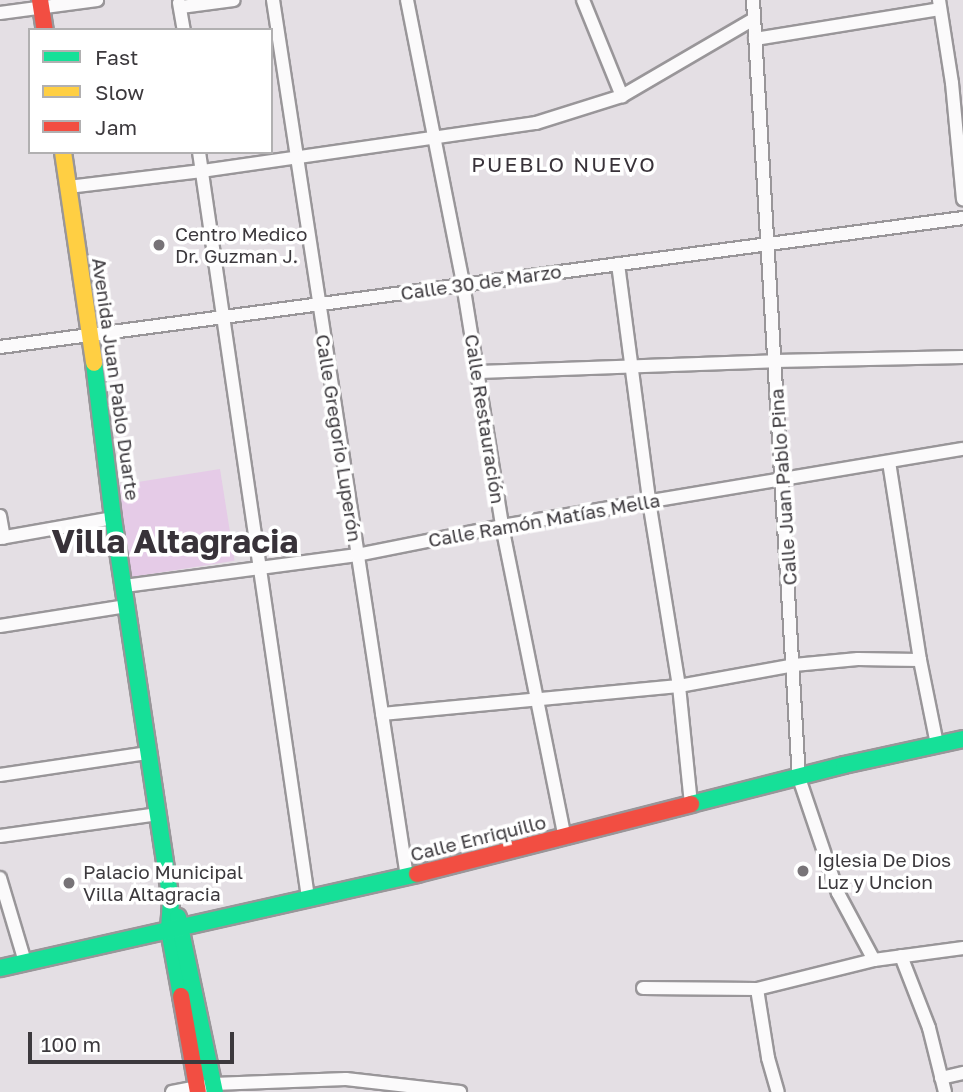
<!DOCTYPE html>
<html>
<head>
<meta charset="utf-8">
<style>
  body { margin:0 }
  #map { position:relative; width:963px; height:1092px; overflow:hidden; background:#e4dfe4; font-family:"Golos Text",sans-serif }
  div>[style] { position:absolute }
  .green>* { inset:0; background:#e5cbe7; transform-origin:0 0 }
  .roads { filter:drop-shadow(2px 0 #999699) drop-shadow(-2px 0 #999699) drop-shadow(0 2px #999699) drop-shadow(0 -2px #999699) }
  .street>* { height:12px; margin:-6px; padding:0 6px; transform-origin:6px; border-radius:6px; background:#fbfafb }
  .fast>* { height:16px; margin:-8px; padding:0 8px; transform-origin:8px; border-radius:8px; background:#16e098 }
  .slow>* { height:16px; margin:-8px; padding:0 8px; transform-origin:8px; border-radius:8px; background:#ffcf43 }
  .jam>* { height:16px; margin:-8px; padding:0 8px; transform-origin:8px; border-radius:8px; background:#f24e42 }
  .dots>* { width:19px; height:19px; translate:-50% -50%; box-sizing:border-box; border:4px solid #fff; border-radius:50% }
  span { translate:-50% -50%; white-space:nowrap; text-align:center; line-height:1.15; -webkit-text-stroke:7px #fff; paint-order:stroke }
  .poi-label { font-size:19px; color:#3c393d }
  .left { translate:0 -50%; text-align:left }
  .street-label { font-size:19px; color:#3c393d }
  .neighbourhood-label { font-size:21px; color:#383239; letter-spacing:2px }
  .town-label { font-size:33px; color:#383239; font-weight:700 }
  .legend { position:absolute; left:28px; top:28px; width:245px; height:126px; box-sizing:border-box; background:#fff; border:2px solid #b1b0b1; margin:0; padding:9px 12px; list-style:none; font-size:21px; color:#3c393d }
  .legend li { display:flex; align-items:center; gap:14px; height:35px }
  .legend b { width:35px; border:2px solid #b1b0b1 }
  .scale { position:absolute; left:28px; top:1032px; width:206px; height:32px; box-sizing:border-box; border:4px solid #3c393d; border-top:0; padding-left:9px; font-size:21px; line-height:24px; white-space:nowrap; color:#3c393d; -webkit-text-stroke:5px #fff; paint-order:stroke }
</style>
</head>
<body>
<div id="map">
  <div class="green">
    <i style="left:220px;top:469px;width:93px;height:104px;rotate:81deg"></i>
  </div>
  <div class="roads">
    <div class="street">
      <i style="left:273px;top:0;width:887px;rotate:81.31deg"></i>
      <i style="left:407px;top:0;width:289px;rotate:78.8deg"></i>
      <i style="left:463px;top:284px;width:245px;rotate:80.8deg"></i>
      <i style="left:502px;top:526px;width:318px;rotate:78.6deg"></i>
      <i style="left:583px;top:0;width:104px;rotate:67.9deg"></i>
      <i style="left:753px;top:0;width:779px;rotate:86.62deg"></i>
      <i style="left:799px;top:778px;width:121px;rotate:71.3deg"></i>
      <i style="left:838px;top:893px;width:76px;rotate:61.8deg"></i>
      <i style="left:939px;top:0;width:84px;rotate:81.1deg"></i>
      <i style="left:952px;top:83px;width:117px;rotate:84.6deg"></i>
      <i style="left:179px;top:3px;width:27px;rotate:80deg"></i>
      <i style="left:181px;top:7px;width:53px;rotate:-7.5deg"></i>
      <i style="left:0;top:13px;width:98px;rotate:-7.6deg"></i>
      <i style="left:755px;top:39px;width:187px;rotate:-9.2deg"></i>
      <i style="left:199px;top:152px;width:753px;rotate:81.68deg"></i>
      <i style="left:68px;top:187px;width:135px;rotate:-6.8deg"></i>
      <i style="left:202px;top:171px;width:337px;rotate:-8.2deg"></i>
      <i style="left:536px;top:123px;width:90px;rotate:-17.4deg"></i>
      <i style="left:622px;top:96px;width:153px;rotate:-30.3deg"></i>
      <i style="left:618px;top:264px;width:239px;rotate:82.5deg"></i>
      <i style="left:649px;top:501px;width:187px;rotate:80.8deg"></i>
      <i style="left:679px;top:686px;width:120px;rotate:84.2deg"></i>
      <i style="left:0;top:347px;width:972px;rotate:-7.63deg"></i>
      <i style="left:479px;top:372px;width:296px;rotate:-2.1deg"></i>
      <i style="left:775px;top:361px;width:188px;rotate:-1.2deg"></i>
      <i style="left:889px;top:462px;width:200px;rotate:81.1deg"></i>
      <i style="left:920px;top:660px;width:86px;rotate:78.6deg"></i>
      <i style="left:0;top:516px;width:22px;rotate:80deg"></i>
      <i style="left:0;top:538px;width:115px;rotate:-10deg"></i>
      <i style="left:125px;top:586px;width:234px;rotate:-7.6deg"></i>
      <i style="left:357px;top:555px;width:148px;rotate:-11.3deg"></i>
      <i style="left:502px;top:526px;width:467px;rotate:-9.5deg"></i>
      <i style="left:0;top:626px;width:128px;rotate:-9deg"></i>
      <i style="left:382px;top:714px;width:298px;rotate:-5.4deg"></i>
      <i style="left:679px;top:686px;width:117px;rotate:-10.3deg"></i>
      <i style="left:794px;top:665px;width:64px;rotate:-5.4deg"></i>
      <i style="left:858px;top:659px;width:62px;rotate:0.9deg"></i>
      <i style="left:0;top:775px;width:150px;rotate:-8.5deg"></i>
      <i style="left:0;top:836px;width:160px;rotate:-7.9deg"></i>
      <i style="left:0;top:878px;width:88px;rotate:73.4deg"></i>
      <i style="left:901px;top:956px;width:77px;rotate:68.7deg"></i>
      <i style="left:929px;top:1028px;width:66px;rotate:76deg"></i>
      <i style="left:643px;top:988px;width:114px;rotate:0.5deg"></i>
      <i style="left:757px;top:989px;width:121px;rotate:-13.9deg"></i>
      <i style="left:874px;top:960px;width:90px;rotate:-7.7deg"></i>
      <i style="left:757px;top:989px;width:70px;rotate:80.9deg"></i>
      <i style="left:768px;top:1058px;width:35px;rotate:74deg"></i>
      <i style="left:941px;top:1078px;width:23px;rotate:-13deg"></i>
      <i style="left:172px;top:1092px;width:42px;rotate:-11deg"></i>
      <i style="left:213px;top:1084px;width:133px;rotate:-2.2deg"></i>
      <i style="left:346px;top:1079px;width:115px;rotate:6.5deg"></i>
    </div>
    <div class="fast">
      <i style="left:94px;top:363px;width:156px;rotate:83deg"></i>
      <i style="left:113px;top:518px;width:387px;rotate:81.4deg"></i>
      <i style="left:171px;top:901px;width:29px;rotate:94deg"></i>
      <i style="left:169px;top:930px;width:67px;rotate:79.7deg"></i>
      <i style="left:691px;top:804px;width:158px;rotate:-14.3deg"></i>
      <i style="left:844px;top:765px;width:122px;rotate:-12.3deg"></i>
      <i style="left:178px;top:917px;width:179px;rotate:78.1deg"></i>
      <i style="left:0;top:968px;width:427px;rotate:-12.7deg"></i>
    </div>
    <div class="slow">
      <i style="left:63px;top:152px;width:213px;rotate:81.6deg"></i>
    </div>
    <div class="jam">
      <i style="left:40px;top:0;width:30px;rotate:81deg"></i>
      <i style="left:417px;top:874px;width:283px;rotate:-14.3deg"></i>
      <i style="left:181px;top:996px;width:97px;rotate:80deg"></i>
    </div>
  </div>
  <div class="dots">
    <i style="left:159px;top:245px;background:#777377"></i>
    <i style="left:803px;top:871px;background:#777377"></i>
    <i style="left:69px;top:883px;background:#777377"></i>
  </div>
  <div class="poi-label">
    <span class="left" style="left:175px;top:245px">Centro Medico<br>Dr. Guzman J.</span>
    <span class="left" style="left:817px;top:871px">Iglesia De Dios<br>Luz y Uncion</span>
    <span class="left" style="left:83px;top:883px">Palacio Municipal<br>Villa Altagracia</span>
  </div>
  <div class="street-label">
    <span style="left:481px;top:282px;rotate:-8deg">Calle 30 de Marzo</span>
    <span style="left:116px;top:379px;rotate:82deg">Avenida Juan Pablo Duarte</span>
    <span style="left:485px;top:419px;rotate:81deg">Calle Restauración</span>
    <span style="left:339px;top:438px;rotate:81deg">Calle Gregorio Luperón</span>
    <span style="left:783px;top:487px;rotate:-94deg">Calle Juan Pablo Pina</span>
    <span style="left:544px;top:520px;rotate:-10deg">Calle Ramón Matías Mella</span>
    <span style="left:478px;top:838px;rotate:-14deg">Calle Enriquillo</span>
  </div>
  <div class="neighbourhood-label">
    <span style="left:564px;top:164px">PUEBLO NUEVO</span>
  </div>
  <div class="town-label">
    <span style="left:175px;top:541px">Villa Altagracia</span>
  </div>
  <ul class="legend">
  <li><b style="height:9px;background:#16e098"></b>Fast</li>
  <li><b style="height:9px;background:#ffcf43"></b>Slow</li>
  <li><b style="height:9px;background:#f24e42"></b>Jam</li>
  </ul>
  <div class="scale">100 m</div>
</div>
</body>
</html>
